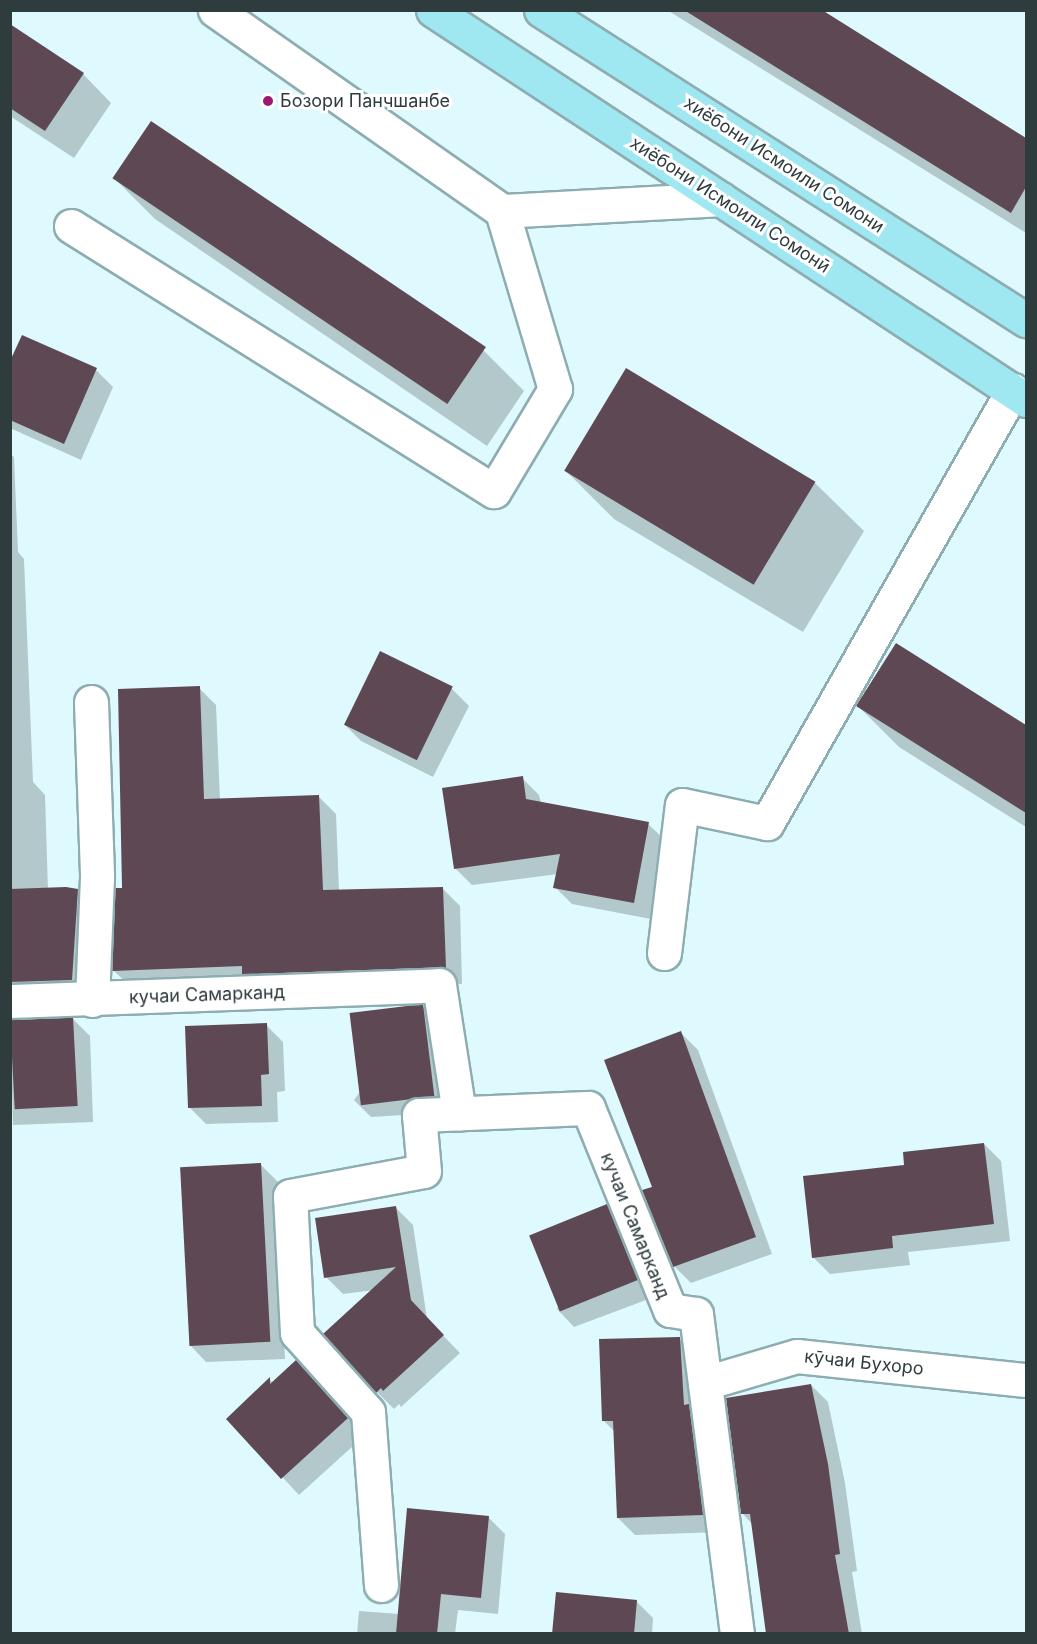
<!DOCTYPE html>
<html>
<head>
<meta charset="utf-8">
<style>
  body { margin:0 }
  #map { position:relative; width:1037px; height:1644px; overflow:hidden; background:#dffafe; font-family:Inter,sans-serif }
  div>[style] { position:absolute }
  .shadow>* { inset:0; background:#0003 }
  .building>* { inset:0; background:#5e4854; transform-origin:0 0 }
  .roads { filter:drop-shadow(2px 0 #8dadb1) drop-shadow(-2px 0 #8dadb1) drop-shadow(0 2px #8dadb1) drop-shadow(0 -2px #8dadb1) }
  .minor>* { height:33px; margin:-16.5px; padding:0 16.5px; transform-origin:16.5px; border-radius:16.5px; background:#fff }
  .primary>* { height:33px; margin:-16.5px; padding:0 16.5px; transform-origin:16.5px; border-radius:16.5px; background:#9fe8f2 }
  .dots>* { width:16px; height:16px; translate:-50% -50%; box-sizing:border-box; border:3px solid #fff; border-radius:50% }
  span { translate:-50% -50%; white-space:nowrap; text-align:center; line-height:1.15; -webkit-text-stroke:6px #fff; paint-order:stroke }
  .poi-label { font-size:18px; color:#2f3c3e }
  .left { translate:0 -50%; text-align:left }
  .street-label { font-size:18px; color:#2f3c3e }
  .frame { position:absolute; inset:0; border:12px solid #2f3c3e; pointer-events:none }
</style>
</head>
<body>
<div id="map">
  <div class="shadow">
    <i style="clip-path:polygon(667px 10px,819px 10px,1026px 139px,1026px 233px)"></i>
    <i style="clip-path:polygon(10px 26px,83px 74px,111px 103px,74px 158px,10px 116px)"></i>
    <i style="clip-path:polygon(114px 178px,483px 350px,524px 391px,487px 446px,155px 219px)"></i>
    <i style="clip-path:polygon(10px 365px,96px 370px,113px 387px,81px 460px,10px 428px)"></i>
    <i style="clip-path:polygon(626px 370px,815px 483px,864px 531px,803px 632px,614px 519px,566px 471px)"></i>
    <i style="clip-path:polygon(10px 454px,14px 457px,18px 552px,24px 559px,33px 782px,45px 795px,48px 890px,77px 891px,94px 908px,88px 996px,10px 1009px)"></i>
    <i style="clip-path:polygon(896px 646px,1026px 727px,1026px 827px,899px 747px,858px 706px)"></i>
    <i style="clip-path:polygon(199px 688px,216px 705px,220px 800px,319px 797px,336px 814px,339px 891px,442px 888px,460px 906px,462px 984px,260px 990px,131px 987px,113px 970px,124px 889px)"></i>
    <i style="clip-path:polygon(452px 689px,469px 706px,433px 777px,361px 741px,344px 724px)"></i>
    <i style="clip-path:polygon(522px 778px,539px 795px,541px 803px,648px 824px,666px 841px,651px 919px,572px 904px,555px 887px,558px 874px,472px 885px,455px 868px)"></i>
    <i style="clip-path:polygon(422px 1006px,440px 1023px,450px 1112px,371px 1117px,354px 1100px)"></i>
    <i style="clip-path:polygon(73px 1019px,90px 1036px,93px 1122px,13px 1125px,10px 1021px)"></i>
    <i style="clip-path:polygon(266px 1025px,283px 1042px,285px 1091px,277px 1092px,278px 1122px,206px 1124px,189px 1107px)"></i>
    <i style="clip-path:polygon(681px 1033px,698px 1050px,772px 1254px,691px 1283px,674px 1266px,654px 1188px)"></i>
    <i style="clip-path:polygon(984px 1144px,1001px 1161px,1010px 1241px,908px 1252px,910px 1265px,830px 1274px,813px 1257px,906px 1166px)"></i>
    <i style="clip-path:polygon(261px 1165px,278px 1182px,285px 1359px,206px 1362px,189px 1344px)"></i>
    <i style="clip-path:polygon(606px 1205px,623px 1223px,654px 1297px,574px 1327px,557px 1309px)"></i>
    <i style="clip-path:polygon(396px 1208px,413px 1225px,427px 1319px,460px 1353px,401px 1407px,399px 1404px,394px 1409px,377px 1392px,374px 1290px,343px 1294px,326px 1277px)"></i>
    <i style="clip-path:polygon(679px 1338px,697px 1355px,719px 1532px,635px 1535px,618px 1518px,615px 1432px,603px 1420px)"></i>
    <i style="clip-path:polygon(313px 1379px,364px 1436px,299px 1495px,228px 1419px,270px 1380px,273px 1383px)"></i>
    <i style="clip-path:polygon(811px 1385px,828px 1402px,845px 1483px,857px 1571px,852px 1572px,862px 1634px,768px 1634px,753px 1525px,742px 1513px)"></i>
    <i style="clip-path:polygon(488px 1517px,505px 1534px,498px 1614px,458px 1610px,455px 1634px,357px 1634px,359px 1611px,399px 1614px)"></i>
    <i style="clip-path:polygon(636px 1601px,653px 1618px,652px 1634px,553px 1634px)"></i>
  </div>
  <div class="building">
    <i style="clip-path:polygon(684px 10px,822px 10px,1026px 138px,1026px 187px,1011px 213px)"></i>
    <i style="clip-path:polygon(10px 24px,84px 73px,45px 131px,10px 108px)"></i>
    <i style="left:151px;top:121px;width:404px;height:69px;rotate:34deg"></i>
    <i style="clip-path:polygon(22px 335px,97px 368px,64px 444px,10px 420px,10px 361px)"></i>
    <i style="left:626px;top:368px;width:221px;height:120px;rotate:31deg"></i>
    <i style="clip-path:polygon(896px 643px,1026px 725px,1026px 813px,856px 706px)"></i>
    <i style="left:380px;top:651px;width:81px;height:82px;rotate:26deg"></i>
    <i style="clip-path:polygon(200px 686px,204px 799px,319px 795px,323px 890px,443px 887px,446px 968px,242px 974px,242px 966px,112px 971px,115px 888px,122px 888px,118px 689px)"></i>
    <i style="clip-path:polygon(523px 776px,526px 799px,649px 822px,634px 903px,553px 888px,560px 854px,454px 869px,442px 788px)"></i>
    <i style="clip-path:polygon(66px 887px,78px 889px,72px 980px,10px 982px,10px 889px)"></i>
    <i style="left:423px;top:1004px;width:93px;height:74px;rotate:83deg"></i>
    <i style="left:73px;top:1017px;width:89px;height:63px;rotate:87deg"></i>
    <i style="clip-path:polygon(267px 1023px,269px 1074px,261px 1075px,262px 1106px,188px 1108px,185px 1026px)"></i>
    <i style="clip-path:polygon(681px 1031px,756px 1237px,673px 1267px,642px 1190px,652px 1187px,604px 1060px)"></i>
    <i style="clip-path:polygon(984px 1143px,994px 1224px,892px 1236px,893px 1248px,812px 1258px,803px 1176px,904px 1165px,903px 1152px)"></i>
    <i style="left:261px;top:1163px;width:179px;height:81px;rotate:87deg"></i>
    <i style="left:607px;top:1204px;width:82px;height:84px;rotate:68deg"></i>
    <i style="clip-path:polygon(396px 1206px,411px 1300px,444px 1335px,383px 1391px,381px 1388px,376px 1393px,323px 1334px,396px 1267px,324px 1278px,315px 1218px)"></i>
    <i style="clip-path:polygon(680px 1337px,684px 1405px,689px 1404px,703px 1515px,617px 1518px,613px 1421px,602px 1421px,599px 1339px)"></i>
    <i style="clip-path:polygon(296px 1360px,348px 1418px,281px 1479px,226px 1419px,270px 1377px,270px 1384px)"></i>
    <i style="clip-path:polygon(811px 1384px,828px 1464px,840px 1554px,835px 1555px,849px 1634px,766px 1634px,750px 1514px,741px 1514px,726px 1398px)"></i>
    <i style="clip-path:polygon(407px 1508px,489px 1516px,481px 1598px,441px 1594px,437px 1634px,396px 1634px)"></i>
    <i style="clip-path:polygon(556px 1592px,637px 1600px,634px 1634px,552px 1634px)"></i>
  </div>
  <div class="roads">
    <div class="minor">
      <i style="left:215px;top:10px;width:350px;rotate:35deg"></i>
      <i style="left:502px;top:211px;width:219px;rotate:-3.1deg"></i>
      <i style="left:71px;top:226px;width:499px;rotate:32.1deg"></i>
      <i style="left:494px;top:491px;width:119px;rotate:-59.1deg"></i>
      <i style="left:555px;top:389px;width:186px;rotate:-106.6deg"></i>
      <i style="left:91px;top:702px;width:175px;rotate:88deg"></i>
      <i style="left:97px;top:877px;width:123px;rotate:92.3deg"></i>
      <i style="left:664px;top:953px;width:149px;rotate:-83.1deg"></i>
      <i style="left:682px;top:805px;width:87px;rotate:12deg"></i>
      <i style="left:767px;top:823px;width:498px;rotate:-60.4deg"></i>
      <i style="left:10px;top:1001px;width:429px;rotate:-2.1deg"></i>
      <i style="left:439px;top:985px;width:130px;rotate:81.1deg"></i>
      <i style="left:705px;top:1383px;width:96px;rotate:-16.4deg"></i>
      <i style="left:797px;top:1356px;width:230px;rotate:6deg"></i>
      <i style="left:381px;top:1585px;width:173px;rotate:-94.3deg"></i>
      <i style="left:368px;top:1412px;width:106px;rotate:-131.9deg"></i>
      <i style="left:297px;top:1333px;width:137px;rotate:-92.9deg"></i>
      <i style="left:290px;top:1196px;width:136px;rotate:-10.6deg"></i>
      <i style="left:424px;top:1171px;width:56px;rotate:-95.1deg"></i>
      <i style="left:419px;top:1115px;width:169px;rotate:-2.4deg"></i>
      <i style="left:588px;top:1108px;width:218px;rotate:67.9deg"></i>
      <i style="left:670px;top:1310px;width:26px;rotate:9deg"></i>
      <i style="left:696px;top:1314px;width:323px;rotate:82.7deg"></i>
    </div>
    <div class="primary">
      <i style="left:433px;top:10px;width:710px;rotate:33.33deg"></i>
      <i style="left:541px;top:10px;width:576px;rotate:32.59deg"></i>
    </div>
  </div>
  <div class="dots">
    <i style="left:268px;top:101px;background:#9a1b70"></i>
  </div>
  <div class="poi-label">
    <span class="left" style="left:280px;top:101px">Бозори Панчшанбе</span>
  </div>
  <div class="street-label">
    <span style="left:784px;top:165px;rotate:33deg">хиёбони Исмоили Сомони</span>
    <span style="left:730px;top:205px;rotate:33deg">хиёбони Исмоили Сомонӣ</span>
    <span style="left:207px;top:995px;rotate:-2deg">кучаи Самарканд</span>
    <span style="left:635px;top:1226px;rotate:68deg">кучаи Самарканд</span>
    <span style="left:864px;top:1363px;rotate:6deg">кӯчаи Бухоро</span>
  </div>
  <div class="frame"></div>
</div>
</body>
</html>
